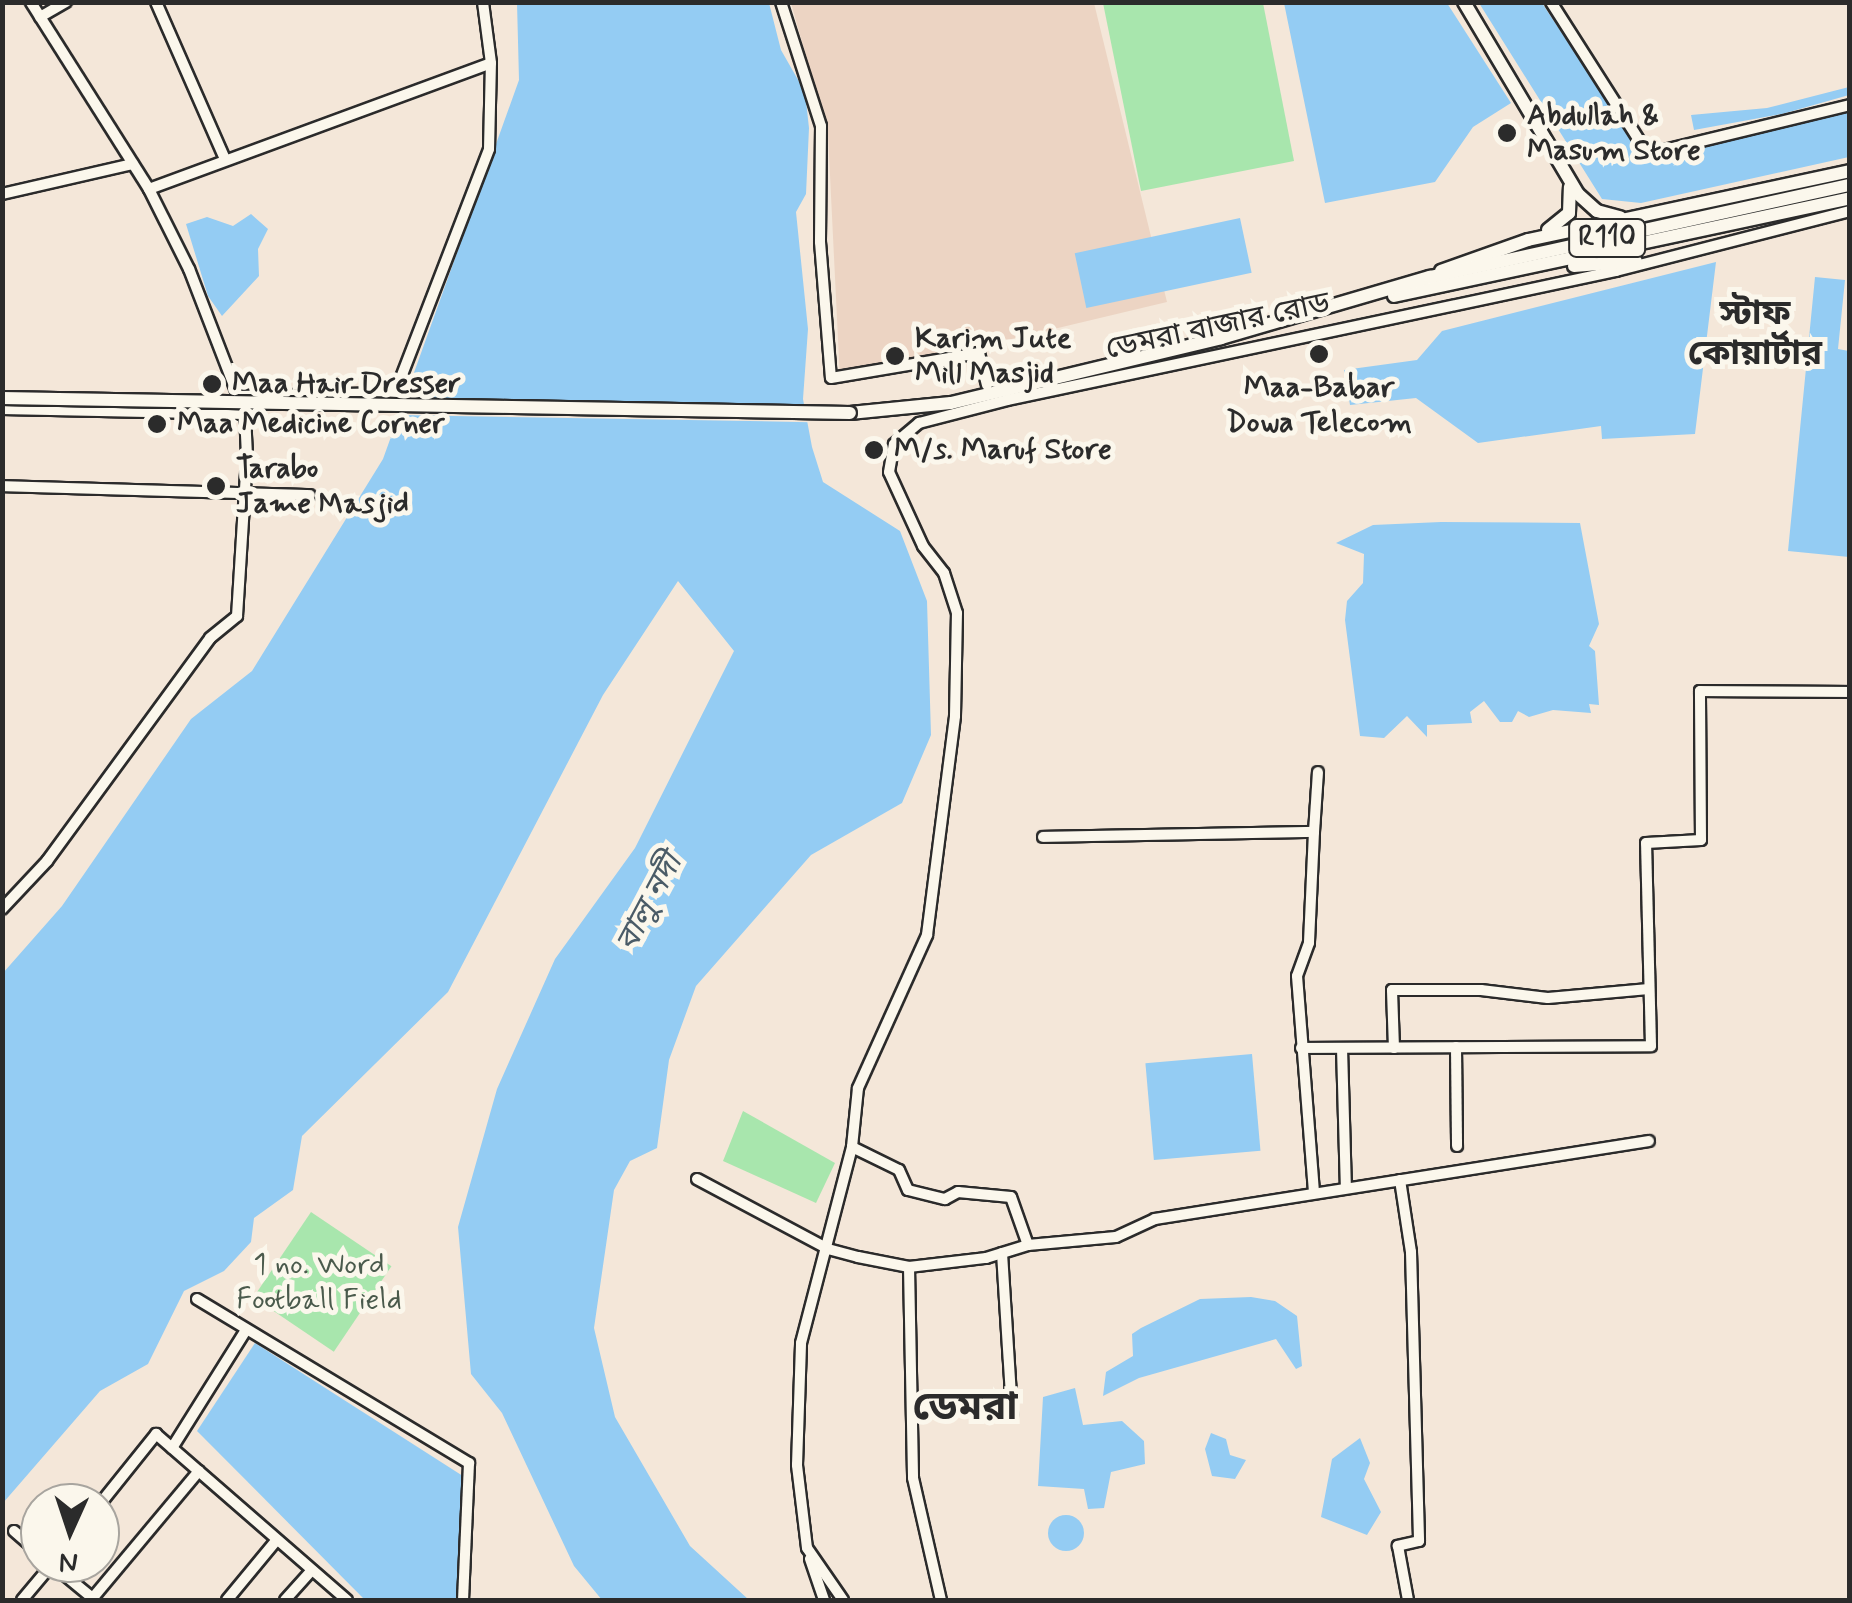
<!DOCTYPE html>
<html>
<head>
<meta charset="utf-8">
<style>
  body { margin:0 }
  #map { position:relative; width:1852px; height:1603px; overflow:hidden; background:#f4e7d9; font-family:Mynerve,"Noto Sans Bengali",sans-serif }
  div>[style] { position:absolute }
  .built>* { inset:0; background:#ecd4c3 }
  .green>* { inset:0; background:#a8e6ad; transform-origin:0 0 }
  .water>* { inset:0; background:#94ccf3; transform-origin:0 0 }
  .round { border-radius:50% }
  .pier>* { inset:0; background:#f4e7d9; transform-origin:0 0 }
  .roads { filter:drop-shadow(2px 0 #2b2b2b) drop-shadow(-2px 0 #2b2b2b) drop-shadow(0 2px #2b2b2b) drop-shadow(0 -2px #2b2b2b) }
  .minor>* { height:10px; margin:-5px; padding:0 5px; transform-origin:5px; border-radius:5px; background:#fbf7ec }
  .major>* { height:12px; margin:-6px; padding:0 6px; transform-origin:6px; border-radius:6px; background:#fbf7ec }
  .bridges { filter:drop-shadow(2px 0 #2b2b2b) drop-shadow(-2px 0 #2b2b2b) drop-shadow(0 2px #2b2b2b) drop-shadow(0 -2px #2b2b2b) }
  .major-bridge>* { height:12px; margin:-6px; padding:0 6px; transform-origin:6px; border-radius:6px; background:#fbf7ec }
  .dots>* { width:28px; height:28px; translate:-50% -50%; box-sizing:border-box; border:5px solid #fbf7ec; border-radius:50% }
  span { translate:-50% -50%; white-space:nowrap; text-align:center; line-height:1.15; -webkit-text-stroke:10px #fbf7ec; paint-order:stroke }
  .shield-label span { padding:2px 8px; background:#fbf7ec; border:2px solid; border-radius:8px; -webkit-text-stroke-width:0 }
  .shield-label { font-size:28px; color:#2b2b2b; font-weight:700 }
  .poi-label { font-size:30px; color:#2b2b2b; font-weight:700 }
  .left { translate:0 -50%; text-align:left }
  .street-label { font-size:30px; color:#2b2b2b }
  .park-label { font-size:30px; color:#4a5a4c }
  .water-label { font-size:32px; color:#4a5b67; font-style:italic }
  .quarter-label { font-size:35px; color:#2b2b2b; font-weight:700 }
  .district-label { font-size:40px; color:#2b2b2b; font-weight:700 }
  .frame { position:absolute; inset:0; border:5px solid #2b2b2b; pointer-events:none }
  .north { position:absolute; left:20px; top:1483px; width:100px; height:100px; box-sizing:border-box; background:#fbf7ec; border:2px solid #a8a59f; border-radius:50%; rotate:183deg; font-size:28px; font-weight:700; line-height:40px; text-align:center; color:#2b2b2b }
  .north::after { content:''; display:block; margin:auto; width:35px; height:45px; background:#2b2b2b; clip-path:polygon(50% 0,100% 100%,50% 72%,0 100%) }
</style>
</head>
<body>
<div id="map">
  <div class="built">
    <i style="clip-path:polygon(791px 3px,1094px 3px,1167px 302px,840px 380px,828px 134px)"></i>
  </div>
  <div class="green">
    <i style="clip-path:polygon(1103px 3px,1263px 3px,1294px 161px,1141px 191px)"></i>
    <i style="clip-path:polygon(743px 1111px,835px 1163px,816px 1203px,723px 1161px)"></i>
    <i style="left:311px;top:1212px;width:97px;height:103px;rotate:34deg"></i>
  </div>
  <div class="water">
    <i style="clip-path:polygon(517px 3px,769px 3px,781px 50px,805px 92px,809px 128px,806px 194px,796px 212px,808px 329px,803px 399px,812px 447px,823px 482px,900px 531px,927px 601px,931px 735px,902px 803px,811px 855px,696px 986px,669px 1060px,657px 1148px,630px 1161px,614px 1190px,594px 1328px,615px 1417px,690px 1546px,749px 1600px,602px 1600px,574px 1566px,502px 1413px,471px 1374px,458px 1227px,497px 1089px,555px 959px,635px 848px,734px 651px,678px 581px,603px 695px,448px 992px,302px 1136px,293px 1190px,254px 1218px,251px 1242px,224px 1271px,184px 1291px,148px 1364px,100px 1391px,3px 1503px,3px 973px,62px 906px,191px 719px,252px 671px,383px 459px,519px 80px)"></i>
    <i style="clip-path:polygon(1284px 3px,1447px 3px,1511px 103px,1473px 127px,1435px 182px,1325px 203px)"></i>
    <i style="clip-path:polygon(1479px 3px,1542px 3px,1646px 161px,1849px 111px,1849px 157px,1641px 203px,1602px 199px)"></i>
    <i style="clip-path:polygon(1849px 87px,1849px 95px,1782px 114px,1694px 130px,1691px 115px,1767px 108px)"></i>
    <i style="clip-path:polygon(251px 214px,268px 229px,258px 249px,259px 276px,222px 316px,208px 296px,186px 224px,207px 217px,233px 226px)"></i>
    <i style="left:1240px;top:218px;width:56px;height:169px;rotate:78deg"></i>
    <i style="clip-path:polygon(1716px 262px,1695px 434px,1602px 439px,1601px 426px,1478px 443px,1416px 398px,1350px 405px,1344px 370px,1417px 360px,1442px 331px)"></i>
    <i style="clip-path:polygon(1815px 277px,1845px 280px,1838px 349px,1849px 351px,1849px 557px,1788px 551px)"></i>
    <i style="clip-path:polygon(1441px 522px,1580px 523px,1599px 624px,1589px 646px,1595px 651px,1599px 705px,1589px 704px,1591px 713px,1553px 710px,1529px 717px,1518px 711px,1512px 722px,1500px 722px,1484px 701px,1470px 712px,1472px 723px,1427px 725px,1427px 737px,1407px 716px,1384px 738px,1360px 736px,1345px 620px,1347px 601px,1363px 583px,1364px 554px,1336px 543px,1373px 525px)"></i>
    <i style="left:1252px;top:1054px;width:97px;height:107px;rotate:85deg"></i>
    <i style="clip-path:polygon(1251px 1297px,1275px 1301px,1297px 1316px,1302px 1366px,1296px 1369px,1276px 1339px,1139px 1378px,1103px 1396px,1106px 1372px,1133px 1356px,1132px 1334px,1141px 1328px,1200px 1299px)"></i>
    <i style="clip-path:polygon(255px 1343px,466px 1478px,462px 1600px,365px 1600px,197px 1431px)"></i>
    <i style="clip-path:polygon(1075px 1388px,1083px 1425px,1122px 1421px,1144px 1441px,1145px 1464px,1111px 1472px,1104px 1508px,1088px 1509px,1084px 1489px,1038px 1486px,1043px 1397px)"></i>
    <i style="clip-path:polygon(1211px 1433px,1226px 1439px,1230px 1455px,1246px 1460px,1235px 1479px,1212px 1476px,1205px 1449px)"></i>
    <i style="clip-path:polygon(1360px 1438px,1370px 1463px,1364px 1479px,1381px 1512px,1367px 1535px,1321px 1517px,1332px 1459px)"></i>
    <i class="round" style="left:1048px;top:1515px;width:36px;height:36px"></i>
  </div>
  <div class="pier">
    <i style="left:399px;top:401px;width:411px;height:14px;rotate:1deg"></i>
  </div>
  <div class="roads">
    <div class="minor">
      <i style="left:156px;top:2px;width:171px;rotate:66.3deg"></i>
      <i style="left:781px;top:2px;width:130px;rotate:72.1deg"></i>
      <i style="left:821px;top:126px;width:116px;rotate:90.5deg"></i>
      <i style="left:820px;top:242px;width:136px;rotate:85.4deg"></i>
      <i style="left:831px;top:378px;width:150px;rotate:-9.6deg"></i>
      <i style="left:979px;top:353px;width:33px;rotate:76deg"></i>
      <i style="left:1551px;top:2px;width:180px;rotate:57.5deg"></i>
      <i style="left:1648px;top:154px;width:208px;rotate:-13.6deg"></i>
      <i style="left:40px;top:17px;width:30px;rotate:-30deg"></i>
      <i style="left:149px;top:189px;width:364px;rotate:-20.2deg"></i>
      <i style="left:2px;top:194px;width:134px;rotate:-12.9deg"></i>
      <i style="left:237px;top:396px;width:158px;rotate:-1.1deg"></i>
      <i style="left:395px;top:393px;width:261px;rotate:-68.9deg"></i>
      <i style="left:489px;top:149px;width:86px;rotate:-88.7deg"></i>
      <i style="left:491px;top:63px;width:62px;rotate:-97.5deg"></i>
      <i style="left:2px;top:409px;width:243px;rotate:1.2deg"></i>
      <i style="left:2px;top:486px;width:308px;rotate:1.7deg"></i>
      <i style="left:1314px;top:832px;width:60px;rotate:-86.2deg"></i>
      <i style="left:1043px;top:837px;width:271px;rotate:-1.1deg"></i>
      <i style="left:1314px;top:832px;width:111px;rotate:92.6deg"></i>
      <i style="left:1309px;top:943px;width:35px;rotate:110deg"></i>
      <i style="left:1297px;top:976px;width:218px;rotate:85.5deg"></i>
      <i style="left:2px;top:909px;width:66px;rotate:-46.8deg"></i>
      <i style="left:47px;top:861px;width:276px;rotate:-53.8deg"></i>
      <i style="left:210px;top:638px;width:35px;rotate:-39deg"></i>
      <i style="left:237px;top:616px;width:160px;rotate:-86.4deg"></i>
      <i style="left:247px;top:456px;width:42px;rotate:-92.7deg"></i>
      <i style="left:245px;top:414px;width:155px;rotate:-111.1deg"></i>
      <i style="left:189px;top:269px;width:89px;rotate:-116.6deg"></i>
      <i style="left:149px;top:189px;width:221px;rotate:-122.3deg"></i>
      <i style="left:1456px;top:1047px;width:99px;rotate:89.4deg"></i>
      <i style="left:1301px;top:1048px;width:350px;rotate:-0.3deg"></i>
      <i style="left:1651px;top:1046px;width:203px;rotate:-91.4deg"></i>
      <i style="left:1646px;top:843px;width:55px;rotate:-3.1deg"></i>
      <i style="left:1701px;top:840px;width:149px;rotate:-90.4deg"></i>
      <i style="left:1700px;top:691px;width:150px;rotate:0.4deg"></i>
      <i style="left:1342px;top:1048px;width:140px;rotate:88.4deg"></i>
      <i style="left:1394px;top:1048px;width:58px;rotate:-92deg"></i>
      <i style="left:1392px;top:990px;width:89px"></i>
      <i style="left:1481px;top:990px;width:67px;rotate:6.8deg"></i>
      <i style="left:1548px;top:998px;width:101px;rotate:-5.1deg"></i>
      <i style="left:852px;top:1147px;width:52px;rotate:26.1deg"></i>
      <i style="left:899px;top:1170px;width:22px;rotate:66deg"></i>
      <i style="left:908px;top:1190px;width:38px;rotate:14deg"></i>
      <i style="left:945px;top:1199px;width:15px;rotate:-28deg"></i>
      <i style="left:958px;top:1192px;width:53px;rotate:5.4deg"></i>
      <i style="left:1011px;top:1197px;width:51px;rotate:70.5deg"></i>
      <i style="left:1028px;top:1245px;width:88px;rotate:-5.2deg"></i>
      <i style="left:1116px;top:1237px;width:43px;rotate:-24.8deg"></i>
      <i style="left:1155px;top:1219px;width:500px;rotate:-8.97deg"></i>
      <i style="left:697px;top:1179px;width:149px;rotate:28.1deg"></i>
      <i style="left:828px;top:1249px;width:31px;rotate:15deg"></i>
      <i style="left:858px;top:1257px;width:52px;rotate:11.1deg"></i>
      <i style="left:909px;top:1267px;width:78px;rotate:-6.7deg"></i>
      <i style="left:986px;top:1258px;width:44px;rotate:-17.2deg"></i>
      <i style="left:1400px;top:1180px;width:73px;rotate:81.3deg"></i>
      <i style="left:1411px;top:1252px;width:289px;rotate:88.4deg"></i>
      <i style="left:1419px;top:1541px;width:22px;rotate:167deg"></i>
      <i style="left:1398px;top:1546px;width:55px;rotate:79.5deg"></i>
      <i style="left:1002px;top:1253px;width:161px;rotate:86.4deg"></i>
      <i style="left:909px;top:1267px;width:211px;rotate:88.9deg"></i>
      <i style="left:913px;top:1478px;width:125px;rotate:77.1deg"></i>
      <i style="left:197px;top:1299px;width:318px;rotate:31.1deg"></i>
      <i style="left:469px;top:1463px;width:137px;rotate:92.5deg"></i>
      <i style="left:172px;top:1448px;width:139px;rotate:-57.9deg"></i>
      <i style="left:100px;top:1504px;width:90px;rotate:-51.3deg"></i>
      <i style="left:156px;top:1434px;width:253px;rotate:41deg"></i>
      <i style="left:14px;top:1531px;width:35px;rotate:41deg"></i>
      <i style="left:810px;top:1559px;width:43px;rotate:71.1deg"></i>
      <i style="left:50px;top:1563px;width:58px;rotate:39.4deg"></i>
      <i style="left:22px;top:1600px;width:48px;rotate:-50deg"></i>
      <i style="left:91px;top:1600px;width:168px;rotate:-50.1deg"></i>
      <i style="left:227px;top:1600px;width:75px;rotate:-50.4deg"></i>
      <i style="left:285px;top:1600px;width:40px;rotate:-48deg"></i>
      <i style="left:843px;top:1600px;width:63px;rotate:-124.7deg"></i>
      <i style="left:807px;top:1548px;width:84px;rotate:-96.9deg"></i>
      <i style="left:797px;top:1465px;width:122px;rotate:-88.1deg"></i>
      <i style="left:801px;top:1343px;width:203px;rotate:-75.4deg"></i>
      <i style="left:852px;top:1147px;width:59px;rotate:-84.2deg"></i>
      <i style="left:858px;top:1088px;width:168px;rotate:-65.7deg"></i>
      <i style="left:927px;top:935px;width:221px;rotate:-82.7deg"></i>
      <i style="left:955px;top:716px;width:103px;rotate:-88.9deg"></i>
      <i style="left:957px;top:613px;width:42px;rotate:-108deg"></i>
      <i style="left:944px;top:573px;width:34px;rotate:-128deg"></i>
      <i style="left:923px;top:546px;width:81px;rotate:-114.7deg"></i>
      <i style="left:889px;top:472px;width:28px;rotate:-80deg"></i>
      <i style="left:894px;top:444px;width:33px;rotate:-40deg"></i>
      <i style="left:919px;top:423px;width:91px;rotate:-14.6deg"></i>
      <i style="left:1007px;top:400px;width:623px;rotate:-11.96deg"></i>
      <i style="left:1616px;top:271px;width:242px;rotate:-14.4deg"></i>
    </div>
    <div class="major">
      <i style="left:1464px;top:2px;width:223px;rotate:59.3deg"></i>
      <i style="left:1578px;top:194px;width:25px;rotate:42deg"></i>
      <i style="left:1597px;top:211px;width:24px;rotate:15deg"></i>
      <i style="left:1548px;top:230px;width:27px;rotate:-39deg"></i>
      <i style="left:1569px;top:213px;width:26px;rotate:-88deg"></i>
      <i style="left:1574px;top:266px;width:62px;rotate:-4.6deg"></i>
      <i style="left:1441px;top:271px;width:92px;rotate:-19.6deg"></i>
      <i style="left:1528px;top:240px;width:329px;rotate:-12.1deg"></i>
      <i style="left:1394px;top:296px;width:466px;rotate:-12.1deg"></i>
      <i style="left:850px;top:413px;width:101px;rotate:-5.7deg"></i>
      <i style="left:951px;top:403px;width:278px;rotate:-13.5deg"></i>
      <i style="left:1221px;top:338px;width:218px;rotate:-16.3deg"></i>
      <i style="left:1430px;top:277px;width:430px;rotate:-12.4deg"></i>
    </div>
  </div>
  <div class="bridges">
    <div class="major-bridge">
      <i style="left:2px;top:398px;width:848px;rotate:1.01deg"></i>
    </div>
  </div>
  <div class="dots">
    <i style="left:1507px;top:133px;background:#2b2b2b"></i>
    <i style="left:1319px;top:354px;background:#2b2b2b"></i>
    <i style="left:895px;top:356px;background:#2b2b2b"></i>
    <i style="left:212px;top:384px;background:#2b2b2b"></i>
    <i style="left:157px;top:424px;background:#2b2b2b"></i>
    <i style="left:874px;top:450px;background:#2b2b2b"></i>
    <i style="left:216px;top:486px;background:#2b2b2b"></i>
  </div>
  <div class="shield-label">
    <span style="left:1607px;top:238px">R110</span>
  </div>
  <div class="poi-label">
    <span class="left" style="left:1527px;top:133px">Abdullah &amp;<br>Masum Store</span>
    <span class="left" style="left:915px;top:356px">Karim Jute<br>Mill Masjid</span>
    <span class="left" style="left:232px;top:384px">Maa Hair Dresser</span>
    <span style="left:1319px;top:405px">Maa-Babar<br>Dowa Telecom</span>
    <span class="left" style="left:177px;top:424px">Maa Medicine Corner</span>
    <span class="left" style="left:894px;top:450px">M/s. Maruf Store</span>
    <span class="left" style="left:236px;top:486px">Tarabo<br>Jame Masjid</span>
  </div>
  <div class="street-label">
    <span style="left:1218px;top:327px;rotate:-12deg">ডেমরা বাজার রোড</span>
  </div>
  <div class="park-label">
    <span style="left:319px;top:1282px">1 no. Word<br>Football Field</span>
  </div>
  <div class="water-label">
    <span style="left:650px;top:903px;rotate:-62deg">বালু নদী</span>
  </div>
  <div class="quarter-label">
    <span style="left:1755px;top:334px">স্টাফ<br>কোয়ার্টার</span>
  </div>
  <div class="district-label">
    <span style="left:965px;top:1408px">ডেমরা</span>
  </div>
  <div class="frame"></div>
  <div class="north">N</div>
</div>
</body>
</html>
